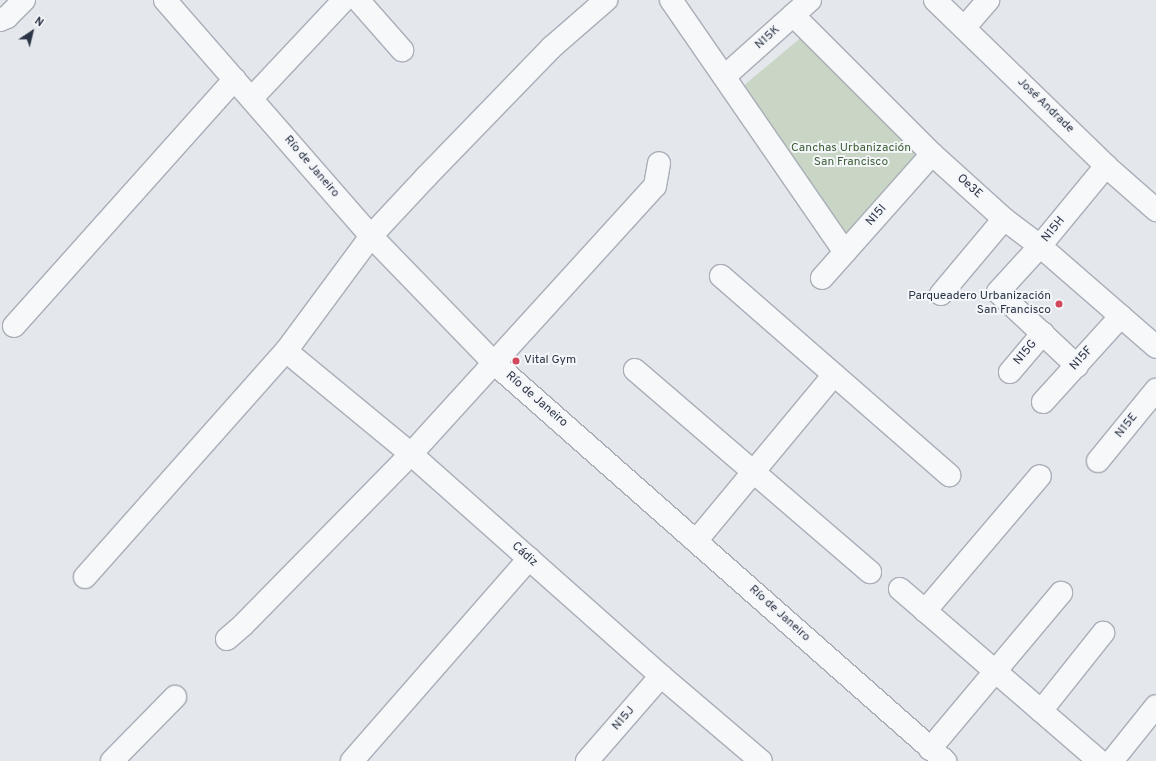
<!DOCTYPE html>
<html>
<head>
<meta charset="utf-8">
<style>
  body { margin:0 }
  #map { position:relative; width:1156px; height:761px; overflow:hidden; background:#e4e7ec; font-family:Overpass,sans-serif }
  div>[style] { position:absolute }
  .green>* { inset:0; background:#c9d6c5 }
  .roads { filter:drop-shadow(1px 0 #a9aeb7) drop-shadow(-1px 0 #a9aeb7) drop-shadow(0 1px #a9aeb7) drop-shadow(0 -1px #a9aeb7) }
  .minor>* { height:22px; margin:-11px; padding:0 11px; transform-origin:11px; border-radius:11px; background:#f7f8fa }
  .dots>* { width:11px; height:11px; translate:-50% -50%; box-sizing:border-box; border:2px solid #f4f6f9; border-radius:50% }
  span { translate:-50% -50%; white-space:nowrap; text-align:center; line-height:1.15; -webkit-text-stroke:4px #f4f6f9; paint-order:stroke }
  .street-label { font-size:12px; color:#2b3445 }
  .park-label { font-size:12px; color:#3f6138 }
  .poi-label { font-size:12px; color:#2b3445 }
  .right { translate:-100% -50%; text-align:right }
  .left { translate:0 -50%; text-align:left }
  .north { position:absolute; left:12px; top:12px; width:40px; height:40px; -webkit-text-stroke:3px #f4f6f9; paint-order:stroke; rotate:35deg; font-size:11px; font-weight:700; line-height:16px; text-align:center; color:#2b3445 }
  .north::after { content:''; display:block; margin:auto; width:14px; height:18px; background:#2b3445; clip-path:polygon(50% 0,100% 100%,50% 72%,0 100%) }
</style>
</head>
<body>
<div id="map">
  <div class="green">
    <i style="clip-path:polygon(810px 30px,932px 154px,845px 252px,736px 92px)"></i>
  </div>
  <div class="roads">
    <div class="minor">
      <i style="left:165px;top:0;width:313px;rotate:48.9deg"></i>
      <i style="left:371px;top:236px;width:177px;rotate:45.9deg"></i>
      <i style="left:494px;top:363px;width:602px;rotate:41.43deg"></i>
      <i style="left:358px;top:0;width:67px;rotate:48.7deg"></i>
      <i style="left:671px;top:0;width:306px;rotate:55.4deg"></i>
      <i style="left:935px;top:0;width:238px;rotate:44.1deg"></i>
      <i style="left:1106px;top:166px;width:67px;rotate:41.3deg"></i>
      <i style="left:793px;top:15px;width:197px;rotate:45deg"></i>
      <i style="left:932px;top:154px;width:97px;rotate:42.1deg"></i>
      <i style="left:1004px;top:219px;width:45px;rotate:36.9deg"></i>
      <i style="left:1040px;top:246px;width:154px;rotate:41deg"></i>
      <i style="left:0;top:20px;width:8px;rotate:-23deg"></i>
      <i style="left:7px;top:17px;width:24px;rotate:-45deg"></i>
      <i style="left:964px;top:28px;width:37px;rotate:-49deg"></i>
      <i style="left:725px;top:76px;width:114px;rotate:-41.8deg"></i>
      <i style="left:252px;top:98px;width:134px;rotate:-46.8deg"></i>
      <i style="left:721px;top:276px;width:303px;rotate:41.1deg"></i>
      <i style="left:822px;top:278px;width:166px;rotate:-48.4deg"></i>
      <i style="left:941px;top:294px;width:98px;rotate:-50deg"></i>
      <i style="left:14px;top:326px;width:331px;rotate:-48.2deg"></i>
      <i style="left:286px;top:351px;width:162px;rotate:39.5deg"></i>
      <i style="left:411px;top:454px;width:334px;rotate:41.6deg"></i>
      <i style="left:661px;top:676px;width:131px;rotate:40.4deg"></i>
      <i style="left:1077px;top:366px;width:108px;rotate:-136.9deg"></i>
      <i style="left:998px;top:292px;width:62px;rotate:-47.6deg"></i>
      <i style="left:1040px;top:246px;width:104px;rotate:-50.5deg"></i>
      <i style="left:635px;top:370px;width:310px;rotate:40.7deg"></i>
      <i style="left:1010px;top:372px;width:51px;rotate:-49.8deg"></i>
      <i style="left:1043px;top:402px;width:116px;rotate:-47.8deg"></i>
      <i style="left:1098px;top:461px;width:92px;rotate:-50.8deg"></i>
      <i style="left:696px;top:541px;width:216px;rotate:-50.3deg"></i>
      <i style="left:85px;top:577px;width:302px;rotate:-48.4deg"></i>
      <i style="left:286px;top:351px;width:143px;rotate:-53.5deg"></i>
      <i style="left:371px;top:236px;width:81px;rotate:-47deg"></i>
      <i style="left:426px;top:177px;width:181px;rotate:-45.9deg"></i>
      <i style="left:552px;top:47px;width:72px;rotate:-41deg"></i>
      <i style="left:900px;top:589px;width:263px;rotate:40.8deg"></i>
      <i style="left:925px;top:611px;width:177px;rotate:-49.6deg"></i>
      <i style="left:227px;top:639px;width:21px;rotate:-41deg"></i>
      <i style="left:243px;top:625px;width:240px;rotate:-45.5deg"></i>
      <i style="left:411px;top:454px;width:362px;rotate:-47.7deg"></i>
      <i style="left:655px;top:186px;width:23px;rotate:-80deg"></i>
      <i style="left:1041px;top:711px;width:100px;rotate:-51.5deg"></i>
      <i style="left:930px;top:749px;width:204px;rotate:-50deg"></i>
      <i style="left:112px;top:761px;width:90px;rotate:-45.5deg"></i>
      <i style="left:352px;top:761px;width:269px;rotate:-48.8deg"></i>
      <i style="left:587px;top:761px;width:113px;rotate:-49deg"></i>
      <i style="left:1112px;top:761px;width:70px;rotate:-51.3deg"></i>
    </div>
  </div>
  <div class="dots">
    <i style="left:1059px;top:304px;background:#d1495b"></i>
    <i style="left:516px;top:361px;background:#d1495b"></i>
  </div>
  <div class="street-label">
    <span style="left:768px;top:38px;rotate:-42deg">N15K</span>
    <span style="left:1045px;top:106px;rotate:44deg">José Andrade</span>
    <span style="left:311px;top:167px;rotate:49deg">Río de Janeiro</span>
    <span style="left:969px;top:187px;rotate:42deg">Oe3E</span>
    <span style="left:877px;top:216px;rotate:-49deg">N15I</span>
    <span style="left:1054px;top:230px;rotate:-51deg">N15H</span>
    <span style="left:1026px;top:353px;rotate:-50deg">N15G</span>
    <span style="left:1082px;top:359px;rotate:-48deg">N15F</span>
    <span style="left:536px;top:400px;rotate:41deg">Río de Janeiro</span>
    <span style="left:1127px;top:426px;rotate:-51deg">N15E</span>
    <span style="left:524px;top:555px;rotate:42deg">Cádiz</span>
    <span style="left:779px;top:614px;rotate:42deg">Río de Janeiro</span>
    <span style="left:624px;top:719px;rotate:-49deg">N15J</span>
  </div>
  <div class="park-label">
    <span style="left:851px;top:156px">Canchas Urbanización<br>San Francisco</span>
  </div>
  <div class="poi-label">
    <span class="right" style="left:1051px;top:304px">Parqueadero Urbanización<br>San Francisco</span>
    <span class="left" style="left:524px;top:361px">Vital Gym</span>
  </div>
  <div class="north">N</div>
</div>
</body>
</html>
